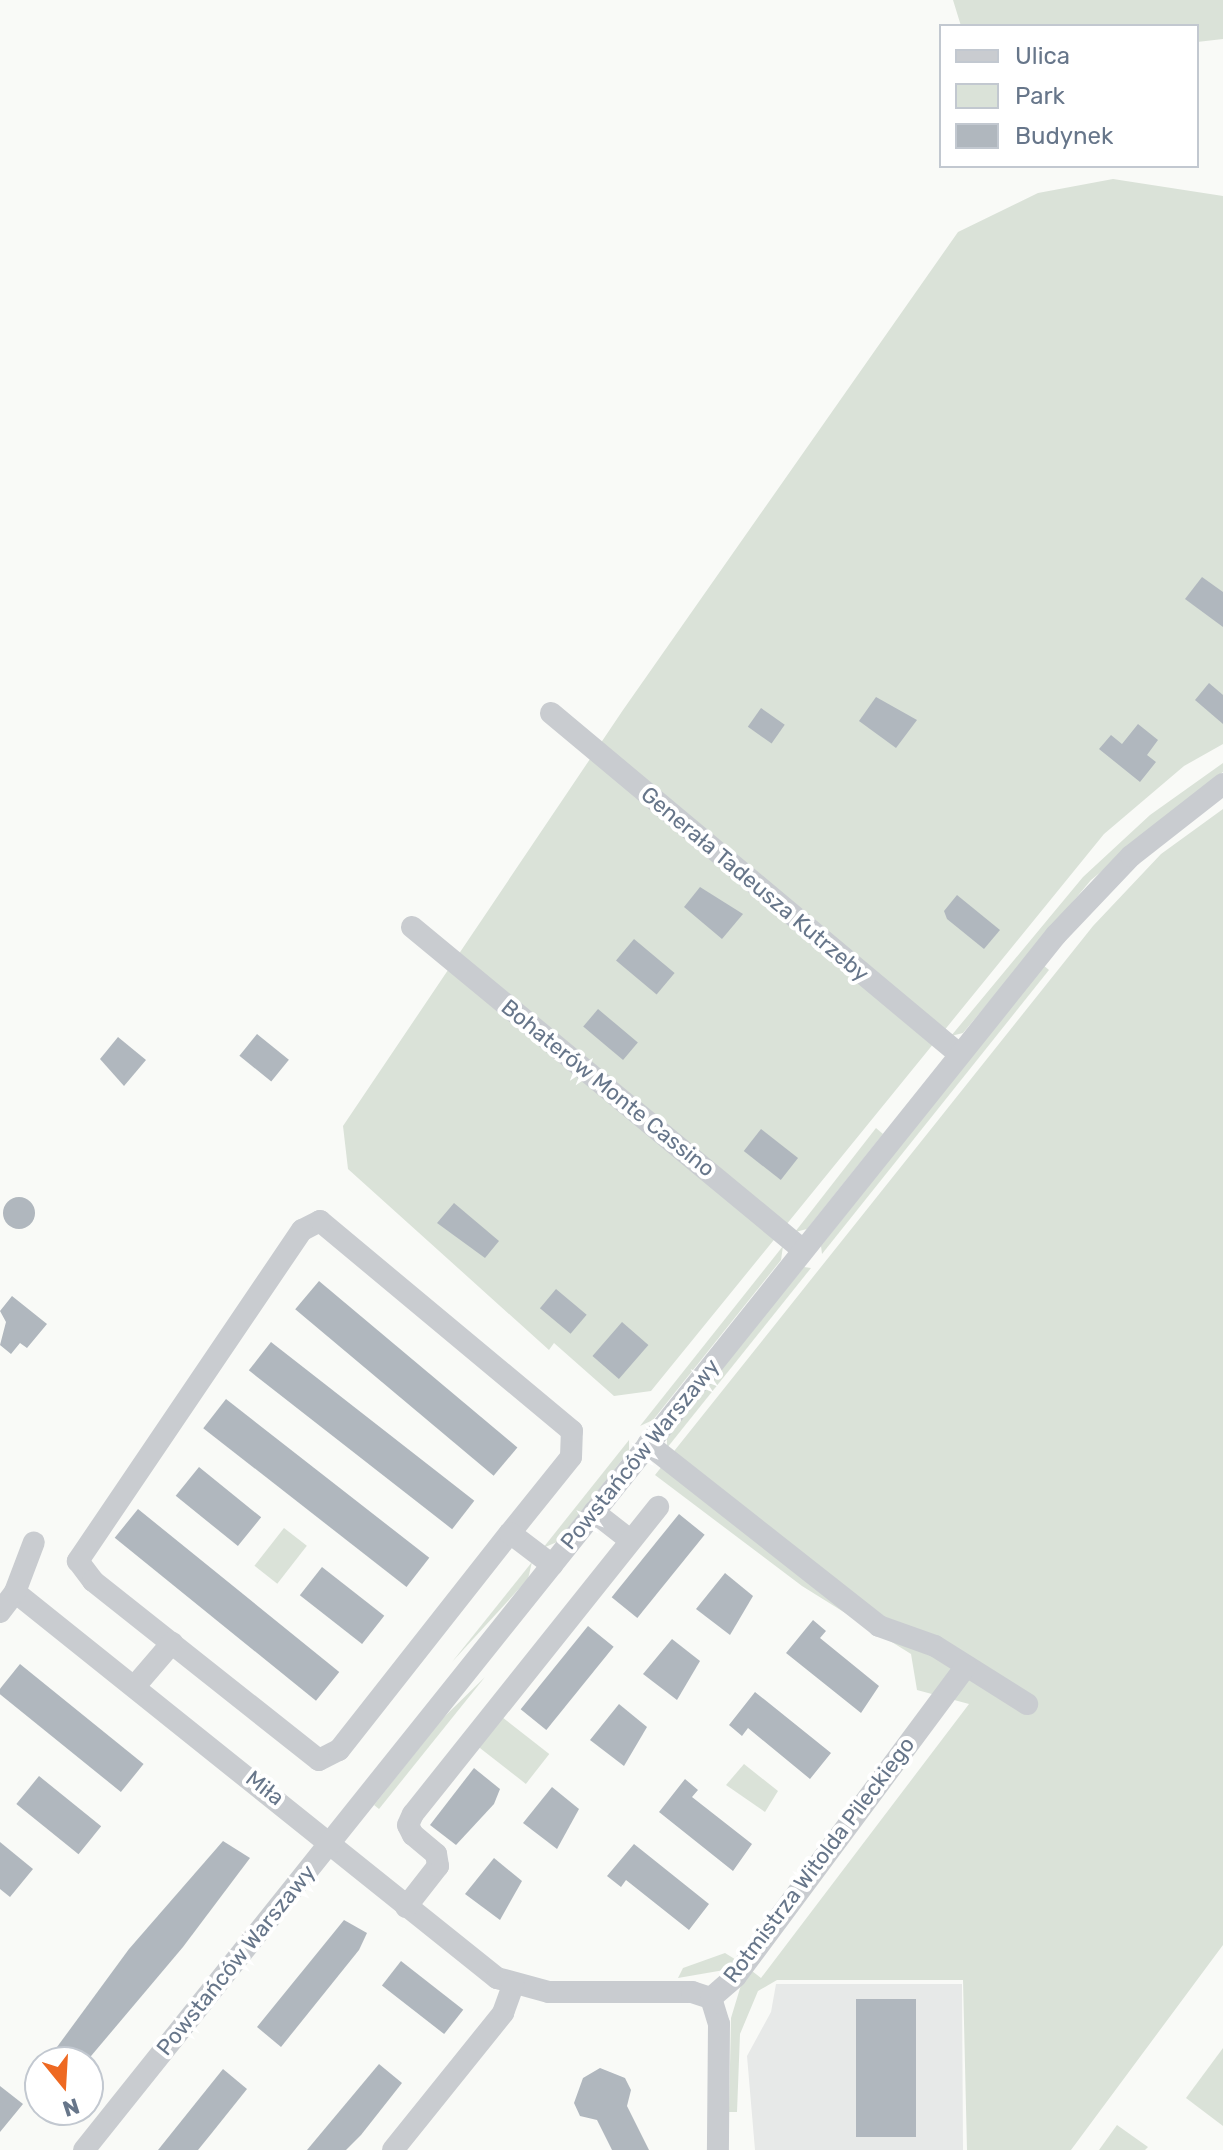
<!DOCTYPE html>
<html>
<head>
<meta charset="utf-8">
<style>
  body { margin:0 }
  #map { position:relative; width:1223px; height:2150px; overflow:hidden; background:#f9faf7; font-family:Rubik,sans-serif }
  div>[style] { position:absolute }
  .built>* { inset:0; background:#e7e9e8 }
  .green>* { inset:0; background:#dae2d8; transform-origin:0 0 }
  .building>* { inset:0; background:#b0b7be; transform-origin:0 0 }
  .round { border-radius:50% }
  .street>* { height:22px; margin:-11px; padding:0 11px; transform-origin:11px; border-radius:11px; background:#c9ccd0 }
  span { translate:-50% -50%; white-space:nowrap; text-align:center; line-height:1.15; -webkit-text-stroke:8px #fff; paint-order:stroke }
  .street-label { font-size:22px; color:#67768a }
  .legend { position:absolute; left:939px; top:24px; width:260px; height:144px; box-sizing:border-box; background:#fff; border:2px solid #c2c8d0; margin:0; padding:10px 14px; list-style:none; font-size:24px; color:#67768a }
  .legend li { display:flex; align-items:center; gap:16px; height:40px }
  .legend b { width:40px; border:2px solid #c2c8d0 }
  .north { position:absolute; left:24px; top:2046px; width:80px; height:80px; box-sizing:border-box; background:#fff; border:2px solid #c2c8d0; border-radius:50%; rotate:162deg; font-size:22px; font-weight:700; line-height:32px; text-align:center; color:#67768a }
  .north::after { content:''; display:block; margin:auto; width:28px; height:36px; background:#ee6922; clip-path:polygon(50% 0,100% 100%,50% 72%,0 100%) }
</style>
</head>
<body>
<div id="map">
  <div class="built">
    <i style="clip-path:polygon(776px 1984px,962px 1984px,963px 2150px,755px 2150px,747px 2056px,771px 2012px)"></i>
  </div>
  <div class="green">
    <i style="clip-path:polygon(953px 0,1223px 0,1223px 39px,1197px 42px,1197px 26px,961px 26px)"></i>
    <i style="clip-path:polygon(1113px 179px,1223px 196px,1223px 744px,1184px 766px,1104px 834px,651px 1391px,614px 1396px,554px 1343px,549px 1350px,348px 1169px,343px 1126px,623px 710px,958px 232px,1038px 193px)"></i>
    <i style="clip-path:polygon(1223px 763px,1223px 772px,1091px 880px,963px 1033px,951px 1036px,1083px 877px,1150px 815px)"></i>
    <i style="clip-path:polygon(1223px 809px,1223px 1945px,1071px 2150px,967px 2150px,963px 1980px,777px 1980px,758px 1991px,740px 2034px,737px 2112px,729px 2112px,731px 2018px,741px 1985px,752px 1971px,761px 1978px,969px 1704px,917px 1690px,911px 1654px,802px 1586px,655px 1475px,1093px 926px,1161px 854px)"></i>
    <i style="clip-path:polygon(1043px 965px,1049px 970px,822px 1254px,821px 1246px)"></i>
    <i style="clip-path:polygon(876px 1128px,883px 1134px,807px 1229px,795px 1232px)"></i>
    <i style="clip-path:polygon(783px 1246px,781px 1260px,653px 1420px,640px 1426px)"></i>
    <i style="clip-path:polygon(804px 1267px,811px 1268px,667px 1448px,667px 1435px)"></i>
    <i style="clip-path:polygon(629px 1440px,629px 1451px,557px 1542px,543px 1548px)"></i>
    <i style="left:284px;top:1528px;width:29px;height:48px;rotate:38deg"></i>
    <i style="clip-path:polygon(532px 1562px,528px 1579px,452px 1662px)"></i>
    <i style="clip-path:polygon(485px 1677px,379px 1809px,374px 1805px,441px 1720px)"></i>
    <i style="left:502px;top:1717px;width:60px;height:38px;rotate:38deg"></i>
    <i style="clip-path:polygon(744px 1764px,778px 1791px,765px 1812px,726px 1785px)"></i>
    <i style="clip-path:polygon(725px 1953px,738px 1961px,730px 1969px,678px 1978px,683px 1968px)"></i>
    <i style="clip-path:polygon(1223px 2048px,1223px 2126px,1186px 2098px)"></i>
    <i style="clip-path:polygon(1117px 2125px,1148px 2147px,1145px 2150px,1099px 2150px)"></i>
  </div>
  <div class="building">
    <i style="clip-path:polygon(1202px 577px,1223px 592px,1223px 627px,1185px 599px)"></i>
    <i style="clip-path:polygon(1209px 683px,1223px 695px,1223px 724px,1195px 700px)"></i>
    <i style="clip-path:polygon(876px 697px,917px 720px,896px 748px,859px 721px)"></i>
    <i style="left:761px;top:708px;width:29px;height:23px;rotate:35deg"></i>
    <i style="clip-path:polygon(1138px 724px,1158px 740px,1147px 755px,1156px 762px,1140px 782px,1099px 749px,1111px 735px,1122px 744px)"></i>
    <i style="clip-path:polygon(700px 887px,743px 914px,722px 939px,684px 907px)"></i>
    <i style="clip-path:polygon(957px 895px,1000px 930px,984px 949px,947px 919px,944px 911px)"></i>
    <i style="left:634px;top:939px;width:53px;height:28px;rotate:40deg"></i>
    <i style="left:598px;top:1009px;width:52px;height:23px;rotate:40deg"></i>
    <i style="left:257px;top:1034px;width:41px;height:28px;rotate:39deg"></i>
    <i style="clip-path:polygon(118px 1037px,146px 1060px,124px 1086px,100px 1059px)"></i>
    <i style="left:761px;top:1129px;width:47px;height:28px;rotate:38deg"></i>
    <i class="round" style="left:3px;top:1197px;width:32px;height:32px"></i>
    <i style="clip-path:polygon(454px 1203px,499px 1241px,485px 1258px,437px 1223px)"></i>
    <i style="left:319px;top:1281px;width:259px;height:37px;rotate:40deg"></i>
    <i style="left:556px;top:1289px;width:40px;height:25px;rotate:40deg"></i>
    <i style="clip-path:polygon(12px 1296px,47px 1324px,27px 1348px,20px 1343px,11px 1354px,0 1345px,6px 1322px,0 1311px)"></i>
    <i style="left:622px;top:1322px;width:35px;height:45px;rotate:41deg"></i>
    <i style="left:271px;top:1342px;width:258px;height:36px;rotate:38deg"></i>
    <i style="left:226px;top:1399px;width:258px;height:37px;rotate:38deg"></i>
    <i style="left:199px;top:1467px;width:80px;height:37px;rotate:39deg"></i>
    <i style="left:138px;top:1509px;width:259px;height:37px;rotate:39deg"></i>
    <i style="left:679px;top:1514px;width:33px;height:107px;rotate:39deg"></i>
    <i style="left:322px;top:1567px;width:79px;height:36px;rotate:38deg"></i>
    <i style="clip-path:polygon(725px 1573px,753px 1596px,730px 1635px,696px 1609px)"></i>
    <i style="clip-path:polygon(813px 1620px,826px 1631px,820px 1638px,879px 1686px,861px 1713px,786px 1653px)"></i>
    <i style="left:588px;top:1626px;width:33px;height:107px;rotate:39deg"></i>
    <i style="clip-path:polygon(672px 1639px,700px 1661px,677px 1700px,643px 1674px)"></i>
    <i style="left:20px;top:1664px;width:159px;height:36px;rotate:39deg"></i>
    <i style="clip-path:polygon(755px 1692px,831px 1753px,810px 1779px,748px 1728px,742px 1736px,729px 1725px)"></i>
    <i style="clip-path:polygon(619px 1704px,647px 1727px,624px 1766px,590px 1740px)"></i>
    <i style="clip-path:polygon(474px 1768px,500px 1789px,494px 1804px,456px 1845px,430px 1825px)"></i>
    <i style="left:39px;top:1776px;width:80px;height:36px;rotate:39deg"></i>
    <i style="clip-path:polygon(685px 1779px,698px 1790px,692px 1797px,752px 1844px,733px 1871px,659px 1812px)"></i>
    <i style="clip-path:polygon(552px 1787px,579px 1809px,557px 1849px,523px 1823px)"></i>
    <i style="clip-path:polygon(223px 1841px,250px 1858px,183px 1947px,86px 2062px,46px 2062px,129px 1949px)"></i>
    <i style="clip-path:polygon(0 1842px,33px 1869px,10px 1897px,0 1889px)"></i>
    <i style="clip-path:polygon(634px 1844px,709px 1904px,689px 1930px,626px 1880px,621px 1887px,607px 1876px)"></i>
    <i style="clip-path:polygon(494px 1858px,522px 1881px,500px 1920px,465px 1894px)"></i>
    <i style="clip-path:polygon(344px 1920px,367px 1933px,359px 1950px,281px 2047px,257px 2027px)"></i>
    <i style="left:401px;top:1961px;width:79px;height:31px;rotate:38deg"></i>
    <i style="left:856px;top:1999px;width:60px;height:138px"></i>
    <i style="clip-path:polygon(379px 2064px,402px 2083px,361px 2135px,346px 2150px,307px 2150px)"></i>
    <i style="clip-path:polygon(600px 2068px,625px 2078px,631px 2090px,627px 2106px,649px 2150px,612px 2150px,597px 2120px,580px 2116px,574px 2103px,583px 2078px)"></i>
    <i style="clip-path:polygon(223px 2069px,247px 2089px,211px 2134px,198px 2150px,158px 2150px)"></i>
    <i style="clip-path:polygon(0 2086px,23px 2104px,0 2132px)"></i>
  </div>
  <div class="street">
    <i style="left:551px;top:713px;width:532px;rotate:39.89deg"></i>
    <i style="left:412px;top:927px;width:507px;rotate:39.56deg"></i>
    <i style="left:648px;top:1444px;width:294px;rotate:38.2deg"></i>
    <i style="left:879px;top:1626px;width:59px;rotate:19.7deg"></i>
    <i style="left:935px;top:1646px;width:109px;rotate:32.2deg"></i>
    <i style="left:594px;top:1512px;width:46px;rotate:37.9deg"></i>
    <i style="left:510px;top:1533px;width:97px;rotate:-51.2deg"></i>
    <i style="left:571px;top:1457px;width:26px;rotate:-88deg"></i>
    <i style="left:572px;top:1431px;width:328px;rotate:-140.2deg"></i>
    <i style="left:320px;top:1221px;width:20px;rotate:153deg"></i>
    <i style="left:302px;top:1230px;width:400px;rotate:124.1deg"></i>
    <i style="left:78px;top:1561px;width:25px;rotate:53deg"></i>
    <i style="left:93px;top:1581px;width:288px;rotate:38.4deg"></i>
    <i style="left:319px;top:1760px;width:22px;rotate:-27deg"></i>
    <i style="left:339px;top:1750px;width:276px;rotate:-51.8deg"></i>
    <i style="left:510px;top:1533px;width:53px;rotate:37.3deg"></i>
    <i style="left:15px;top:1592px;width:618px;rotate:38.69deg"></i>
    <i style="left:497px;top:1978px;width:54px;rotate:15.1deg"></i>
    <i style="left:549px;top:1992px;width:143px"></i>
    <i style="left:692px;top:1992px;width:20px;rotate:18deg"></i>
    <i style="left:0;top:1612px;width:25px;rotate:-53deg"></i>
    <i style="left:15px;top:1592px;width:53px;rotate:-69.2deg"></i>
    <i style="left:135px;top:1686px;width:57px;rotate:-49.3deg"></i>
    <i style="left:406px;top:1907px;width:52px;rotate:-52deg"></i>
    <i style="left:438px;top:1866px;width:12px;rotate:-99deg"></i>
    <i style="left:436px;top:1854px;width:30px;rotate:-140deg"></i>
    <i style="left:413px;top:1835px;width:11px;rotate:-117deg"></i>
    <i style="left:408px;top:1825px;width:12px;rotate:-66deg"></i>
    <i style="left:413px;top:1814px;width:393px;rotate:-51.4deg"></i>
    <i style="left:711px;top:1998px;width:33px;rotate:-41deg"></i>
    <i style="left:736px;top:1976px;width:386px;rotate:-53.4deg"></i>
    <i style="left:711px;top:1998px;width:27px;rotate:73deg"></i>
    <i style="left:719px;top:2024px;width:126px;rotate:90.5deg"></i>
    <i style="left:84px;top:2150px;width:1556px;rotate:-51.34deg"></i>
    <i style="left:1056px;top:935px;width:109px;rotate:-46.5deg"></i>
    <i style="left:1131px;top:856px;width:117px;rotate:-38deg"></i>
    <i style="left:393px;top:2150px;width:176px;rotate:-51.2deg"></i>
    <i style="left:503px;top:2013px;width:30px;rotate:-70deg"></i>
  </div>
  <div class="street-label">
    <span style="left:755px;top:884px;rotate:40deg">Generała Tadeusza Kutrzeby</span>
    <span style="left:608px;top:1088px;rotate:39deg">Bohaterów Monte Cassino</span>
    <span style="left:640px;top:1454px;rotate:-51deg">Powstańców Warszawy</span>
    <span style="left:265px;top:1788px;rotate:38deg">Miła</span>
    <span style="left:819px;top:1860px;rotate:-53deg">Rotmistrza Witolda Pileckiego</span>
    <span style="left:236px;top:1960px;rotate:-51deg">Powstańców Warszawy</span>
  </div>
  <ul class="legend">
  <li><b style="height:10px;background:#c9ccd0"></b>Ulica</li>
  <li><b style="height:22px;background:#dae2d8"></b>Park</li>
  <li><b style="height:22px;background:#b0b7be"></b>Budynek</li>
  </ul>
  <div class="north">N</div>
</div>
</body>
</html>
